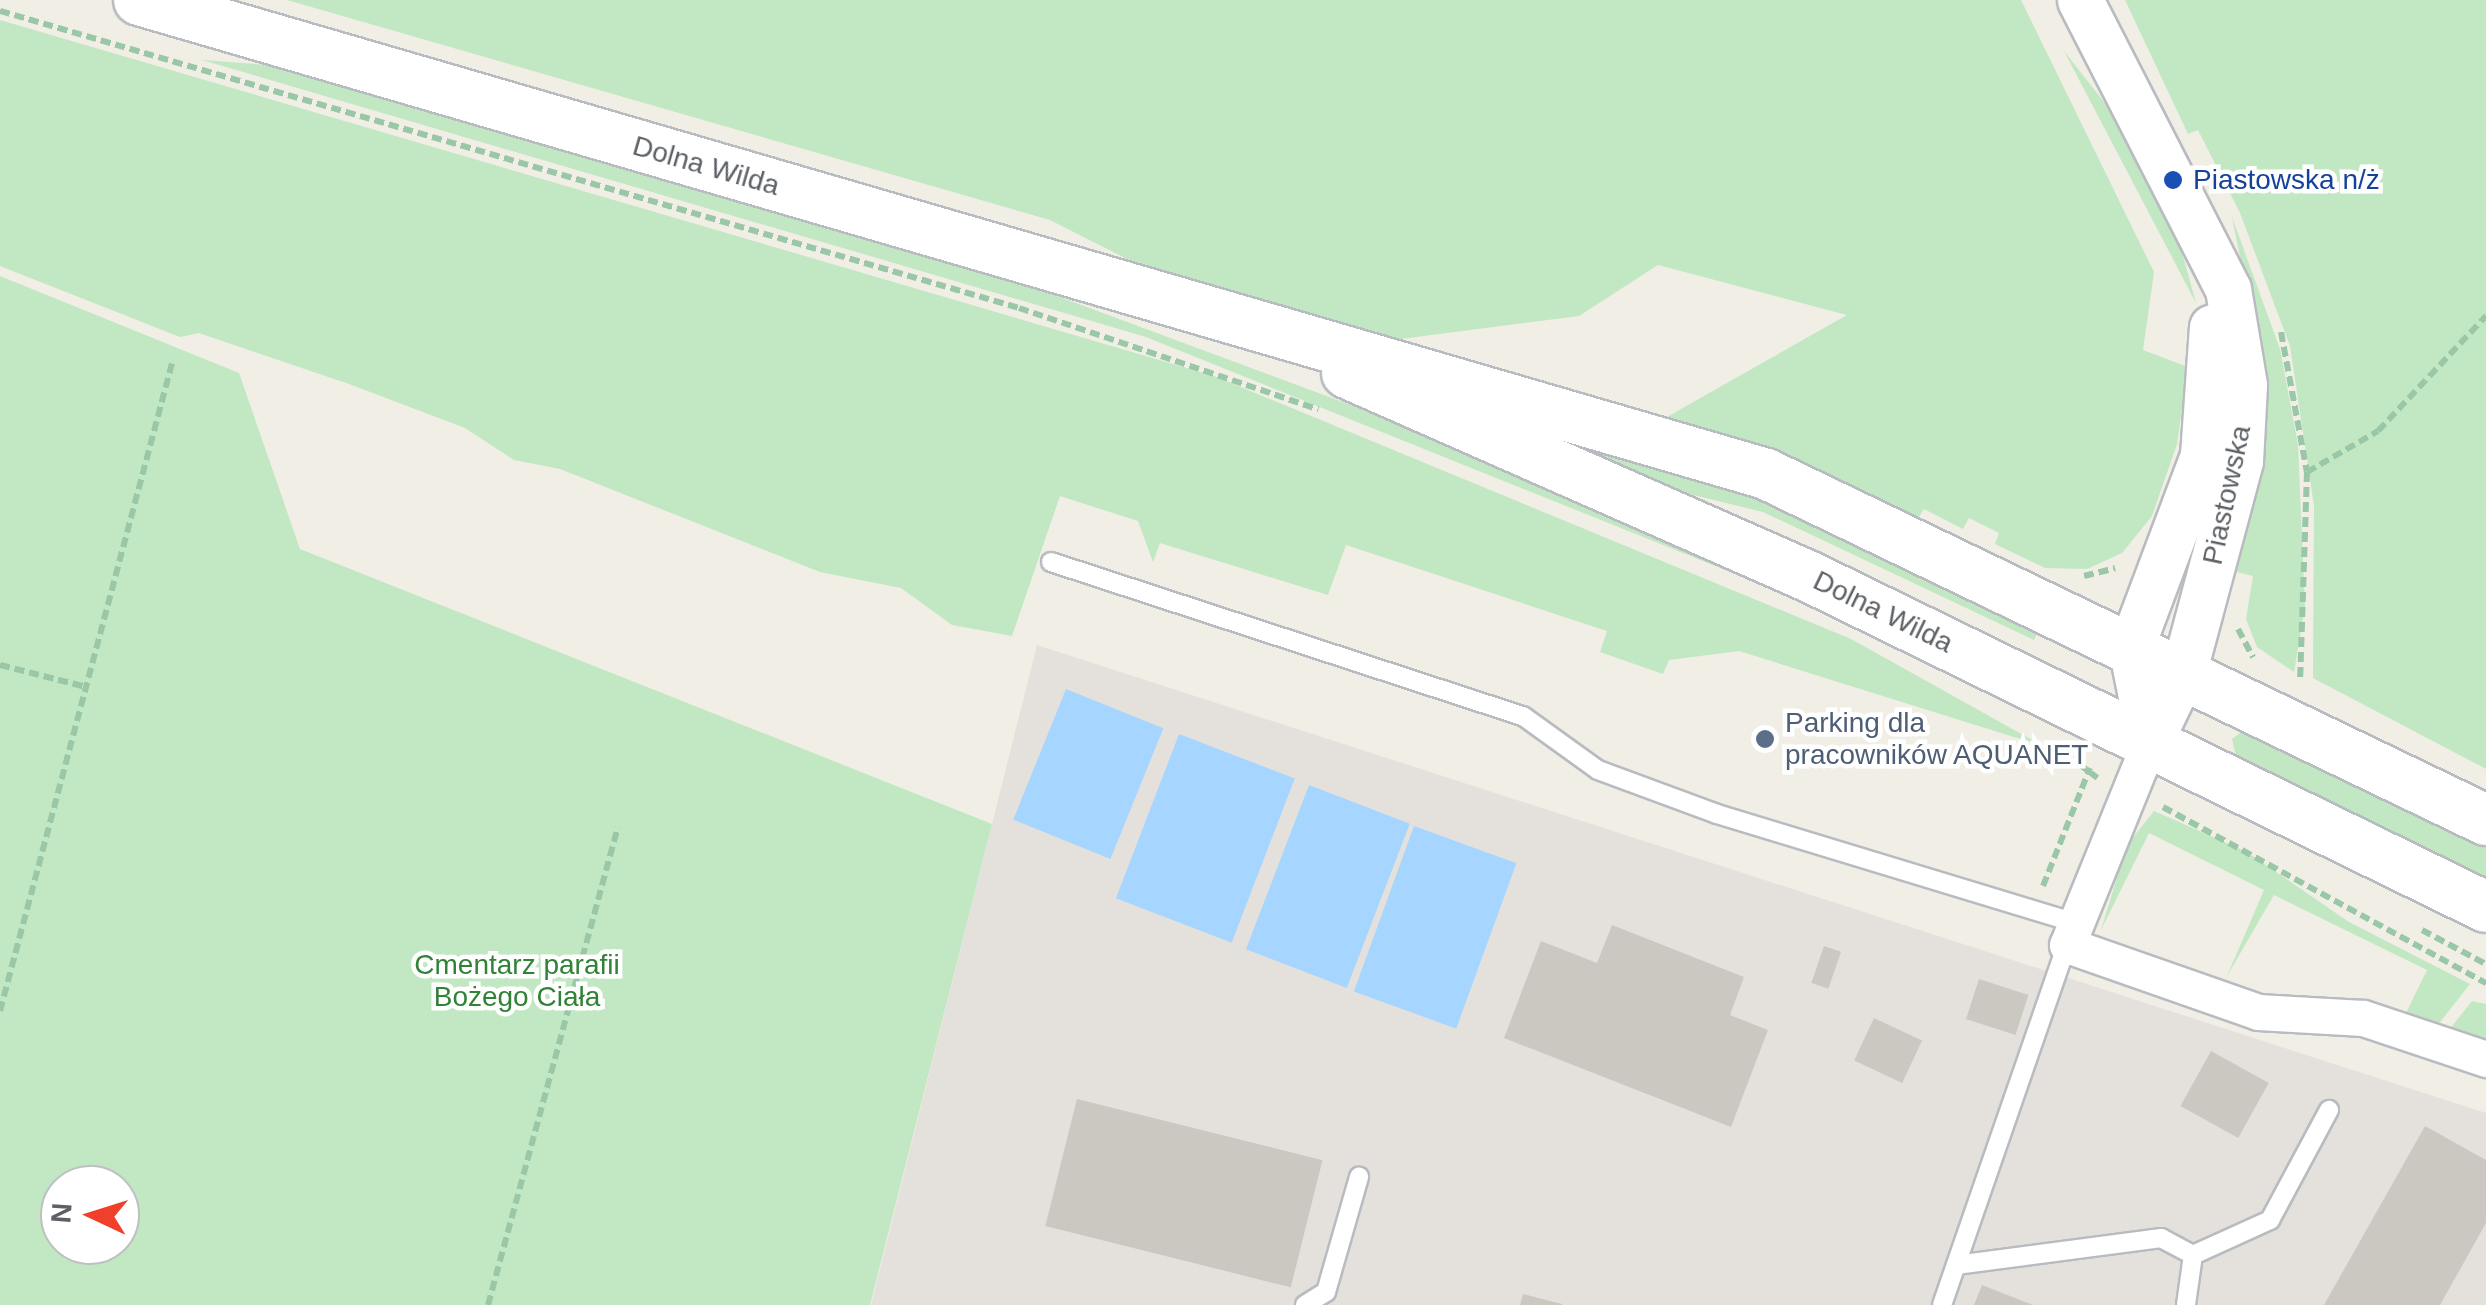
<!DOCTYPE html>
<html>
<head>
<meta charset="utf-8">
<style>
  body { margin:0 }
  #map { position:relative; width:2486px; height:1305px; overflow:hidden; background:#f0eee5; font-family:Helvetica,sans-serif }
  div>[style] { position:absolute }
  .industrial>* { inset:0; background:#e4e1dd }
  .green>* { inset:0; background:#c1e8c2 }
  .water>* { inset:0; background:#a6d6ff; transform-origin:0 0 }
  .building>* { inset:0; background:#cbc8c2; transform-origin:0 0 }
  .path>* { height:6px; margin-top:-3px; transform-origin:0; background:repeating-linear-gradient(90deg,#99c7a7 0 10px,transparent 0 15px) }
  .roads { filter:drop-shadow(2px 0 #b8bbbf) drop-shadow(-2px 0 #b8bbbf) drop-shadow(0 2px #b8bbbf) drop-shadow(0 -2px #b8bbbf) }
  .service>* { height:18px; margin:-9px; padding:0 9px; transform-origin:9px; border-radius:9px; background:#fff }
  .minor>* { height:35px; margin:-17.5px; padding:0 17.5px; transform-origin:17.5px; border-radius:17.5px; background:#fff }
  .tertiary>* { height:45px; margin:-22.5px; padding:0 22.5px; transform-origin:22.5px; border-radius:22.5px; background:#fff }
  .secondary>* { height:50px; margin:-25px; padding:0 25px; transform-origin:25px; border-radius:25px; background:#fff }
  .dots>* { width:28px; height:28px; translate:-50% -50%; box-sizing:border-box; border:5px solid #fff; border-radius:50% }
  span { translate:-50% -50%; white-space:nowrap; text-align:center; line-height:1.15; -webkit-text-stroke:9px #fff; paint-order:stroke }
  .street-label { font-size:28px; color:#5d6166 }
  .transit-label { font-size:28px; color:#164399 }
  .left { translate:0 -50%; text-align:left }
  .service-label { font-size:28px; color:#4e5e75 }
  .park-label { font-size:28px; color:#308236 }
  .north { position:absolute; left:40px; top:1165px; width:100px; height:100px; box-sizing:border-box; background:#fff; border:2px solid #bec0c2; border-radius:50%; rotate:274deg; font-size:28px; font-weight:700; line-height:40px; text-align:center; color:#5d6166 }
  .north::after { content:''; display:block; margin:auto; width:35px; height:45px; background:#f03f2b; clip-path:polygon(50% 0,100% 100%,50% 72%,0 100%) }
</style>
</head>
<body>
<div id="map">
  <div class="industrial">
    <i style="clip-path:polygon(1037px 645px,2486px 1113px,2486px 1305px,871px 1305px)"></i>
  </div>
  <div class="green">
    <i style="clip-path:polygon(287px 0,2021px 0,2154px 272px,2143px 350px,2188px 367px,2177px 444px,2152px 516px,2122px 553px,2087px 569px,2045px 568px,1995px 544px,1999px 533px,1969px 518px,1963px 529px,1924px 509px,1918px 518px,1768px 454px,1658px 422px,1847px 315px,1658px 265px,1579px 316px,1393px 340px,1127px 259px,1050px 220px)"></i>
    <i style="clip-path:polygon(2125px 0,2486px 0,2486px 769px,2313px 678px,2314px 506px,2290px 346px,2240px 213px,2198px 130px,2188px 134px)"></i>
    <i style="clip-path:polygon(0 20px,1214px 376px,1851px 639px,2043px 746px,1739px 651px,1669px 660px,1663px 674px,1600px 652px,1607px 631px,1346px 545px,1328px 595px,1160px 543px,1153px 562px,1138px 521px,1060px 496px,1012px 636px,952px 625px,901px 588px,820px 572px,560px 469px,514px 460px,465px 428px,349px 384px,199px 333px,180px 337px,0 266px)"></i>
    <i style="clip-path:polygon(2064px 51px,2118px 120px,2175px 227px,2196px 303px)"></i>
    <i style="clip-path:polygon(202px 60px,282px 66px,1041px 290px,1445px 440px,1822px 609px,1146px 337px)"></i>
    <i style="clip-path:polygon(2232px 217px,2280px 349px,2298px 445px,2305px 607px,2294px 672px,2257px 647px,2246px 619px,2253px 576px,2229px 570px,2264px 380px)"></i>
    <i style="clip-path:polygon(evenodd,0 276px,239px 373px,300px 549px,992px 824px,870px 1305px,0 1305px,0 276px,60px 1185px,120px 1185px,120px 1245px,60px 1245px,60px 1185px)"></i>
    <i style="clip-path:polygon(1493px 413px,1704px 471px,2041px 624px,2034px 640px,1763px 512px,1681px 492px)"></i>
    <i style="clip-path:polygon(2244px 730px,2486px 845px,2486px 883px,2237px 760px,2232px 739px)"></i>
    <i style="clip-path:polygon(2154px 811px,2247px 852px,2349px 922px,2470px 984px,2437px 1026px,2405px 1015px,2427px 970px,2274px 895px,2227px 976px,2264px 890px,2149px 833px,2101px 930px,2127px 845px)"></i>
    <i style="clip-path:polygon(2472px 1001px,2486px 1004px,2486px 1043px,2449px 1030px)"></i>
  </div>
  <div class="water">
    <i style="left:1066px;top:689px;width:105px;height:141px;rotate:22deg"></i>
    <i style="left:1179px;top:734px;width:124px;height:176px;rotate:21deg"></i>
    <i style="left:1309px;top:785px;width:108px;height:176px;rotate:21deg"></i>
    <i style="left:1414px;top:826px;width:109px;height:176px;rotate:20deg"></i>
  </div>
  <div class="building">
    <i style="clip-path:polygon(1612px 925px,1744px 977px,1730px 1015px,1768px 1030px,1731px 1127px,1504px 1038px,1541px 941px,1597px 963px)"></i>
    <i style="left:1824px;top:946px;width:18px;height:39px;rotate:19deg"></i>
    <i style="left:1979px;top:979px;width:52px;height:42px;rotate:18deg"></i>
    <i style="left:1874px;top:1018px;width:53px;height:47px;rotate:25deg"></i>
    <i style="left:2211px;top:1051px;width:66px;height:63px;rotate:29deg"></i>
    <i style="left:1077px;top:1099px;width:253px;height:131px;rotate:14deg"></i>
    <i style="clip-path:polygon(2425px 1126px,2486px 1160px,2486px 1223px,2440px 1305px,2324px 1305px)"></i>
    <i style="clip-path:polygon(1982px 1285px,2033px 1305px,1974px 1305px)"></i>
    <i style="clip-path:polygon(1523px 1294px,1562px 1304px,1562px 1305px,1520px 1305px)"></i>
  </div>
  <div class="path">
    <i style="left:0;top:11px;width:1061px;rotate:16.25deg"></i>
    <i style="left:1019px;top:308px;width:316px;rotate:18.7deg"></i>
    <i style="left:2281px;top:332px;width:142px;rotate:79.5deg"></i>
    <i style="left:2307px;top:472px;width:209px;rotate:91.9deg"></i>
    <i style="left:2307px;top:472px;width:82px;rotate:-30deg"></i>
    <i style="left:2378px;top:431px;width:158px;rotate:-46.8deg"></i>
    <i style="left:2084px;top:576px;width:32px;rotate:-14deg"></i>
    <i style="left:2238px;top:629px;width:32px;rotate:62deg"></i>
    <i style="left:0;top:665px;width:89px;rotate:14.3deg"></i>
    <i style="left:2067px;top:755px;width:38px;rotate:37deg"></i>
    <i style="left:2163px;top:807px;width:368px;rotate:28.6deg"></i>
    <i style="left:2043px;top:886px;width:127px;rotate:-68.3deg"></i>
    <i style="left:2422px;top:930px;width:72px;rotate:28deg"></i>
    <i style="left:0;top:1011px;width:670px;rotate:-75.13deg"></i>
    <i style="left:488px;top:1305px;width:495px;rotate:-74.8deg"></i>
  </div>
  <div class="roads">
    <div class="service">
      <i style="left:1051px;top:562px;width:496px;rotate:18.1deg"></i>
      <i style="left:1523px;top:716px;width:92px;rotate:35.8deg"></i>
      <i style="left:1598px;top:770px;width:127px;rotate:20.3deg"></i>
      <i style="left:1717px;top:814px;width:375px;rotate:16.9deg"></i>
      <i style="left:2193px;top:1255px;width:85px;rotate:-24.4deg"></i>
      <i style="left:2270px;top:1220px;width:125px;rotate:-61.8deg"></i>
      <i style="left:1956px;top:1265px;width:207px;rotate:-7.5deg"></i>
      <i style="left:2161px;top:1238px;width:36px;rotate:28deg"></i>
      <i style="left:2193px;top:1255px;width:50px;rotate:98deg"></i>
      <i style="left:1305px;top:1305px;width:25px;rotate:-32deg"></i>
      <i style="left:1326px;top:1292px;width:120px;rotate:-74deg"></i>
      <i style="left:1942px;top:1305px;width:381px;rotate:-70.9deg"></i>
    </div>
    <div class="minor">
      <i style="left:2150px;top:741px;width:220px;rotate:112.1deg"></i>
      <i style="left:2067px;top:945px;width:202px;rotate:19.3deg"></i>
      <i style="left:2258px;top:1012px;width:105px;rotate:3.3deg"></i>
      <i style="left:2363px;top:1018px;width:130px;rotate:18.4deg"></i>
    </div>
    <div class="tertiary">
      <i style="left:2080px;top:0;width:325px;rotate:62.9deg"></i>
      <i style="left:2228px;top:289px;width:97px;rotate:80.5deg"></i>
      <i style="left:2244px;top:385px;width:76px;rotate:93deg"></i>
      <i style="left:2240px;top:461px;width:216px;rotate:105deg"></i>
      <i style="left:2184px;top:670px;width:79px;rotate:115.6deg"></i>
      <i style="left:2150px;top:741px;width:96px;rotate:-101.4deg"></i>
      <i style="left:2131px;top:647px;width:205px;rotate:-69.4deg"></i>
      <i style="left:2203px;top:455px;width:128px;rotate:-86deg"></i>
    </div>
    <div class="secondary">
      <i style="left:139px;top:0;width:1695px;rotate:16.24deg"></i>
      <i style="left:1766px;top:474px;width:799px;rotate:25.67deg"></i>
      <i style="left:1347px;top:373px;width:506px;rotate:23.78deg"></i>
      <i style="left:1810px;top:577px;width:752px;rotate:26.02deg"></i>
    </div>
  </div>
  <div class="dots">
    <i style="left:2173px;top:180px;background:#1a4fb4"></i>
    <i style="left:1765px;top:739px;background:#5c6f8a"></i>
  </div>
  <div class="street-label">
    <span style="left:706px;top:166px;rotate:16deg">Dolna Wilda</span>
    <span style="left:2227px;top:495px;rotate:-78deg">Piastowska</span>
    <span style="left:1883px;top:612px;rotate:26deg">Dolna Wilda</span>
  </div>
  <div class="transit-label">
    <span class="left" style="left:2193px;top:180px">Piastowska n/ż</span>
  </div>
  <div class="service-label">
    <span class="left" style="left:1785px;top:739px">Parking dla<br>pracowników AQUANET</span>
  </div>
  <div class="park-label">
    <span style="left:517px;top:981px">Cmentarz parafii<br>Bożego Ciała</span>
  </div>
  <div class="north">N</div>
</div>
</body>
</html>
